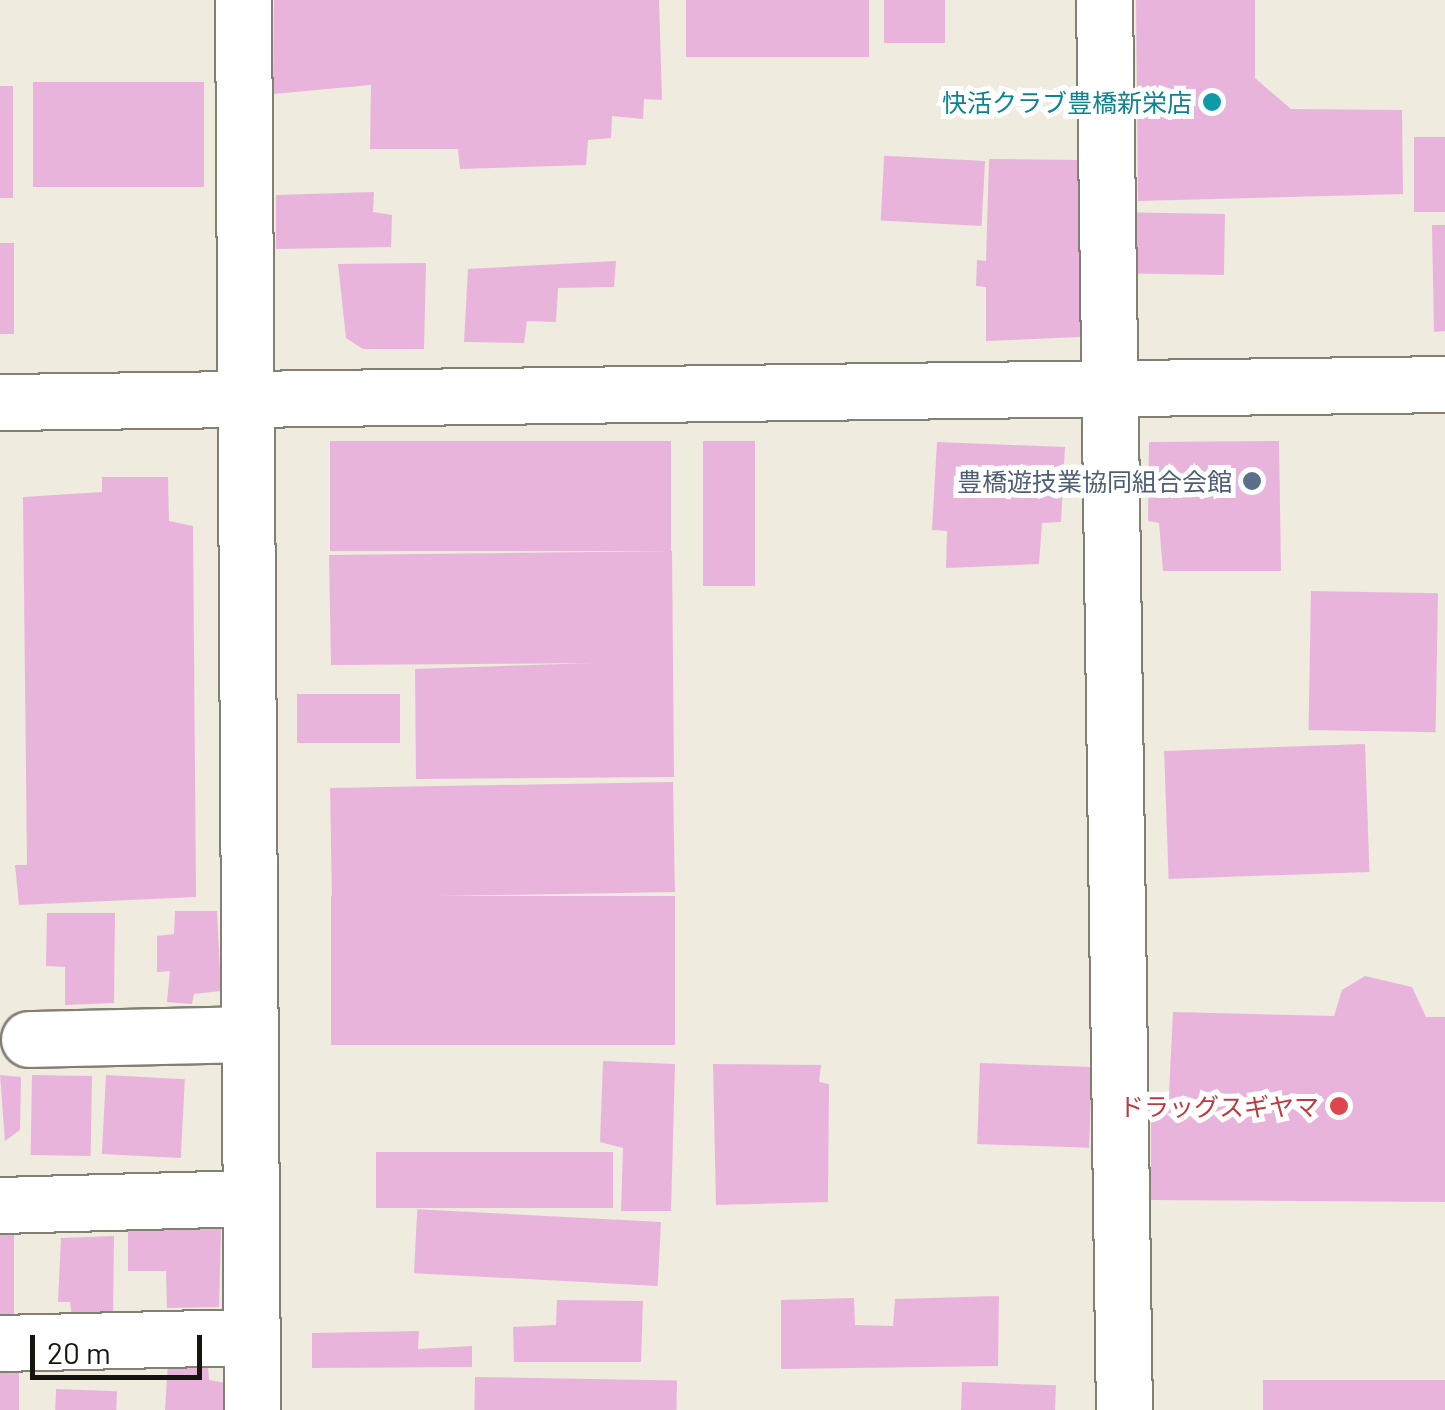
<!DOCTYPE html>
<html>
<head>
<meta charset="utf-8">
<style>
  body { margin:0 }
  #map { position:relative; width:1445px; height:1410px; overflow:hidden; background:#efebde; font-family:Barlow,"Noto Sans JP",sans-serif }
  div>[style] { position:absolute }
  .building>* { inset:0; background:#e9b4db; transform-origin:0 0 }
  .roads { filter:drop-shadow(2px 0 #827f73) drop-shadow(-2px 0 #827f73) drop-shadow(0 2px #827f73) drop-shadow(0 -2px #827f73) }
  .street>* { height:55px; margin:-27.5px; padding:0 27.5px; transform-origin:27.5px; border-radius:27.5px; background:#fff }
  .dots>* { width:28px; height:28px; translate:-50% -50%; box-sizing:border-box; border:5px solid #fff; border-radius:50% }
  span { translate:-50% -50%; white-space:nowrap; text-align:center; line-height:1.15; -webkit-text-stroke:10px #fff; paint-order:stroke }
  .culture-label { font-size:25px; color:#0d838f }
  .right { translate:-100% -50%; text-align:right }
  .service-label { font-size:25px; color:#4e5e75 }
  .health-label { font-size:25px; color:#be3a42 }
  .scale { position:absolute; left:30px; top:1335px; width:172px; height:45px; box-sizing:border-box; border:5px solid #15140f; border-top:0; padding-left:12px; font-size:30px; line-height:35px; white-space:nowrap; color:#15140f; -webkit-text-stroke:8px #fff; paint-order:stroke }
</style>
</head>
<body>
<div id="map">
  <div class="building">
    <i style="clip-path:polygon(274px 0,659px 0,662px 100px,644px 99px,643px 119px,612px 116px,611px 138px,588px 140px,586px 165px,460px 169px,458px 149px,370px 149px,371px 85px,273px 94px)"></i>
    <i style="left:686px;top:0;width:183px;height:57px"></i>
    <i style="left:884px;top:0;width:61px;height:43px"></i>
    <i style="clip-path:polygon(1136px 0,1255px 0,1255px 78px,1291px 109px,1402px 110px,1403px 194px,1138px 201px)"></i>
    <i style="left:204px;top:82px;width:105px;height:171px;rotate:90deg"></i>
    <i style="left:0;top:86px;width:13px;height:112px"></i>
    <i style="left:1445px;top:137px;width:75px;height:31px;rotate:90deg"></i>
    <i style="clip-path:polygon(989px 159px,1080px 160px,1080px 337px,986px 341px,986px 287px,976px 286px,977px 260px,986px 261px)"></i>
    <i style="left:985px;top:161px;width:65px;height:101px;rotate:93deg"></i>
    <i style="clip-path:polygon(374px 192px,373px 212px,392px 215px,391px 247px,276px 249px,276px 195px)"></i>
    <i style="left:1225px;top:214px;width:61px;height:90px;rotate:91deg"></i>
    <i style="clip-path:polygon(1432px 225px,1445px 225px,1445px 331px,1434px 332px)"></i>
    <i style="left:0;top:243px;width:14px;height:91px"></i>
    <i style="clip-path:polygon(616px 261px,614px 287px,558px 288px,556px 322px,527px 321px,524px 343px,464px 342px,468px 269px)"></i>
    <i style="clip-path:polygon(426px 263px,424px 349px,363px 349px,346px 338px,338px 264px)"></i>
    <i style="left:330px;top:441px;width:341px;height:110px"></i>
    <i style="left:703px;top:441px;width:52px;height:145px"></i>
    <i style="clip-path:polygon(1279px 441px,1281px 571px,1163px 571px,1159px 523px,1148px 521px,1149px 442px)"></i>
    <i style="clip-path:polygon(937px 442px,1065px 447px,1061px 522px,1042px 523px,1039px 564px,946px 568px,947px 531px,932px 530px)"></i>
    <i style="clip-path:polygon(102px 477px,168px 477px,169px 521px,193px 526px,196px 897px,19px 905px,15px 865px,27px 865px,23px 497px,102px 492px)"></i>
    <i style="clip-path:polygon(672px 551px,674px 777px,416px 779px,415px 669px,592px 663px,331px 665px,329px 555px)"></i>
    <i style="left:1311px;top:591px;width:127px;height:139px;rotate:1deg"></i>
    <i style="left:297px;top:694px;width:103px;height:49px"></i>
    <i style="left:1365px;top:744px;width:128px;height:201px;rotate:88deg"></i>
    <i style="left:673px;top:782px;width:110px;height:343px;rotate:89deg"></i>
    <i style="left:675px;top:896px;width:149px;height:344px;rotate:90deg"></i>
    <i style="clip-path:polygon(175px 911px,217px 911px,221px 991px,194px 994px,192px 1004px,167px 1002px,170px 971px,157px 972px,157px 936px,174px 934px)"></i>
    <i style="clip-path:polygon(47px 913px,115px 913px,114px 1003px,65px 1005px,65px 967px,46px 966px)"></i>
    <i style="clip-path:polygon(1365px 976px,1412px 987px,1426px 1017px,1445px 1017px,1445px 1202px,1151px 1200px,1151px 1107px,1169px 1094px,1173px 1012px,1334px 1016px,1342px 990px)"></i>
    <i style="clip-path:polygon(603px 1061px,675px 1064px,671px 1211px,621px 1211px,623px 1148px,600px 1142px)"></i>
    <i style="left:980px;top:1063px;width:112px;height:81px;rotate:2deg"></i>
    <i style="clip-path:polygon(713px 1064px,821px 1065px,819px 1082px,829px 1084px,828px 1202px,716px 1205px)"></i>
    <i style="clip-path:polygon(0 1075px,21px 1077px,20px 1130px,5px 1141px)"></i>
    <i style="left:106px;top:1075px;width:79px;height:79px;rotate:3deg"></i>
    <i style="left:92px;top:1076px;width:80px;height:60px;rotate:91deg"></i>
    <i style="left:376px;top:1152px;width:237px;height:56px"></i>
    <i style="left:661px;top:1222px;width:64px;height:244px;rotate:93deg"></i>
    <i style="clip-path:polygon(128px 1228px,221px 1229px,219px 1307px,167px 1308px,166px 1271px,128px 1271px)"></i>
    <i style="left:0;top:1233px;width:14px;height:84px"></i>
    <i style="clip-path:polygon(114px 1236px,113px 1317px,72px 1317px,70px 1302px,58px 1302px,61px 1238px)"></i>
    <i style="clip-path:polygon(999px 1296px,998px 1366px,781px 1369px,781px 1300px,854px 1298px,855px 1325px,893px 1326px,895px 1299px)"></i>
    <i style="clip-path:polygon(557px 1300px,643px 1301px,641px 1362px,514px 1362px,513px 1327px,556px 1325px)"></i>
    <i style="clip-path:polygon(419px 1331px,418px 1349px,472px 1346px,472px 1367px,312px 1368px,312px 1333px)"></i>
    <i style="clip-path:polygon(168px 1363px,208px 1367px,209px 1380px,226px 1383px,226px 1410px,165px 1410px)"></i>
    <i style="left:0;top:1372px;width:19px;height:38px"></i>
    <i style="left:475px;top:1377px;width:202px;height:33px;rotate:1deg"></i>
    <i style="left:1263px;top:1380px;width:182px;height:30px"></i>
    <i style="left:962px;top:1382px;width:94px;height:28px;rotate:2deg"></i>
    <i style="left:56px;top:1389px;width:61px;height:21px;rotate:2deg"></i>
  </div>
  <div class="roads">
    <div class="street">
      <i style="left:243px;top:0;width:1410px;rotate:89.63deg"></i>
      <i style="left:1104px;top:0;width:1410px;rotate:89.19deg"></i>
      <i style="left:0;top:402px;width:1445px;rotate:-0.71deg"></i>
      <i style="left:29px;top:1039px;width:218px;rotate:-1.3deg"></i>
      <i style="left:0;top:1205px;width:250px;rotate:-1.6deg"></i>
      <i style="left:0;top:1343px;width:252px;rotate:-1.4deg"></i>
    </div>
  </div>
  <div class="dots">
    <i style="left:1212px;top:102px;background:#0f9aa8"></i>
    <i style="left:1252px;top:481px;background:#5c6f8a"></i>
    <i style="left:1339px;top:1106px;background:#e0444e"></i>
  </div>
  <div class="culture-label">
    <span class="right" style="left:1192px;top:102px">快活クラブ豊橋新栄店</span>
  </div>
  <div class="service-label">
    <span class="right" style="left:1232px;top:481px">豊橋遊技業協同組合会館</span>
  </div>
  <div class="health-label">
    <span class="right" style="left:1319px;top:1106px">ドラッグスギヤマ</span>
  </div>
  <div class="scale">20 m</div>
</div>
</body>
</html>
